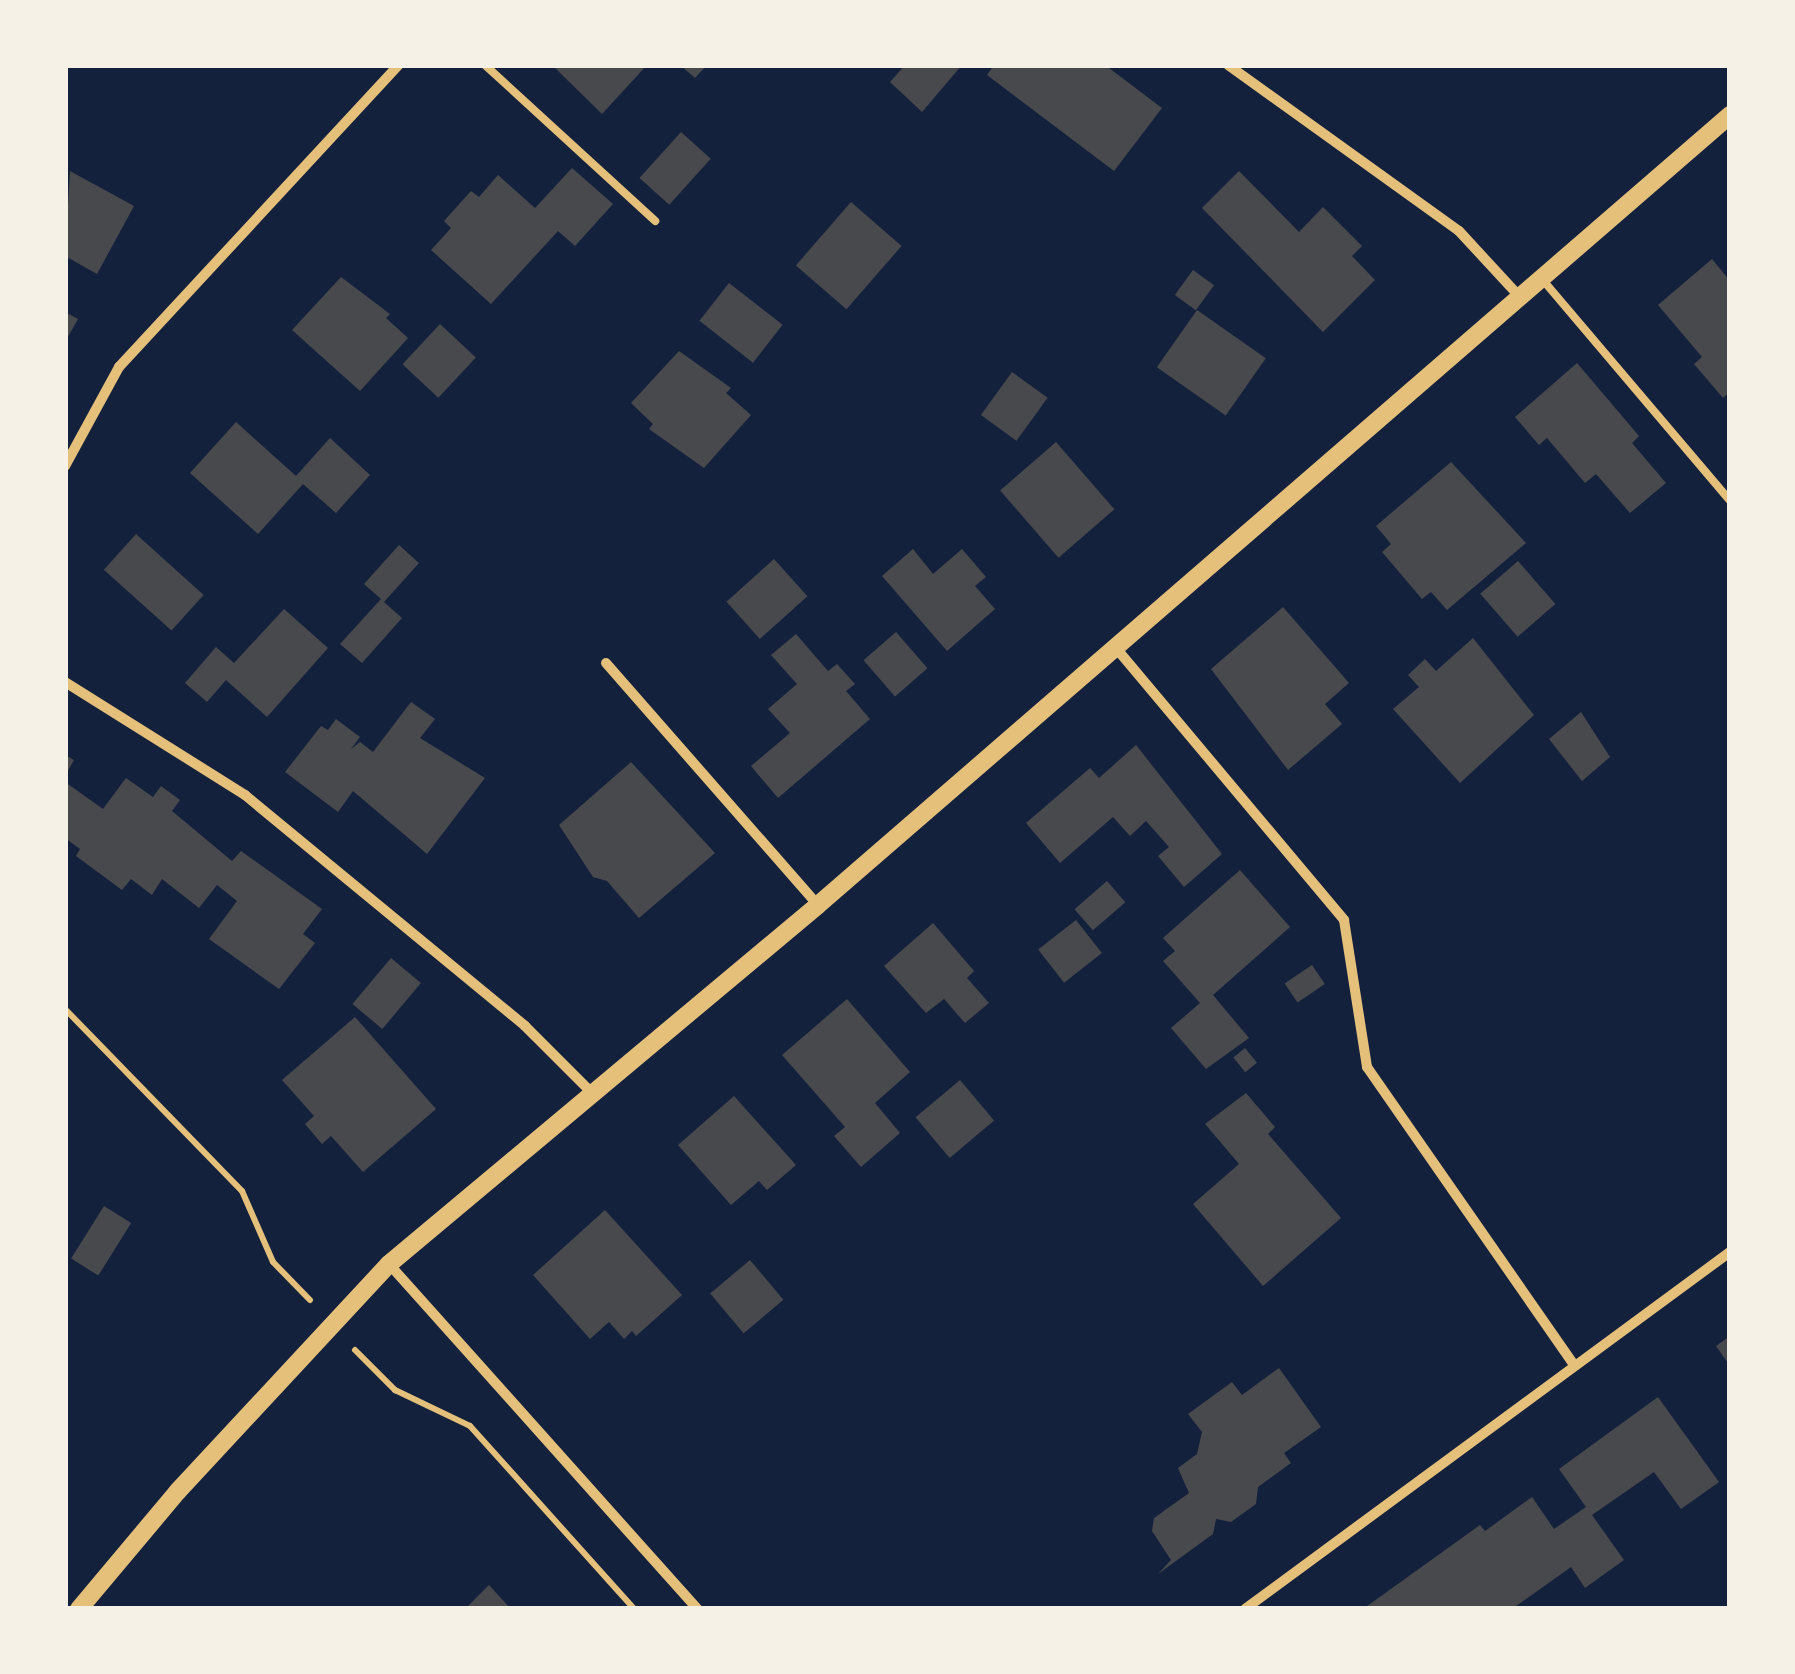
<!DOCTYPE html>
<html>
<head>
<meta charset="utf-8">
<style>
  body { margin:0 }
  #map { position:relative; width:1795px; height:1674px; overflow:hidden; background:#14213d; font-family:Merriweather,serif }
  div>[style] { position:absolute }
  .building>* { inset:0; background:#48494c; transform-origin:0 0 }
  .path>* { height:6px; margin:-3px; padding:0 3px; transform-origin:3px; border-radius:3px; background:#e5c07b }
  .service>* { height:8px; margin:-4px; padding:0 4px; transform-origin:4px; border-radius:4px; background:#e5c07b }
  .minor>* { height:10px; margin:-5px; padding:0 5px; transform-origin:5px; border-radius:5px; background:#e5c07b }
  .tertiary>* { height:18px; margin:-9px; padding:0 9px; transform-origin:9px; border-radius:9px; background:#e5c07b }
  span { translate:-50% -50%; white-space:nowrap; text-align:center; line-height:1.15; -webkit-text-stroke:10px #f6f1e7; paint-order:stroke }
  .frame { position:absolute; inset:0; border:68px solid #f6f1e7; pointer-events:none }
</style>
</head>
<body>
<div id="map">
  <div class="building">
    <i style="clip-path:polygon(552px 65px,647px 65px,602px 114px)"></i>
    <i style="clip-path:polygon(680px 65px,707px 65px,695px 78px)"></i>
    <i style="clip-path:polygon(905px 65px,962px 65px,922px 112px,890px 82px)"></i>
    <i style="clip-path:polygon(994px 65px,1105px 65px,1162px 108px,1114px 171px,987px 75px)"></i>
    <i style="left:681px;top:132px;width:40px;height:62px;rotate:42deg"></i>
    <i style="clip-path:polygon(572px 168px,613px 204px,575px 246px,558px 231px,491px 304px,431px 250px,451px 228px,444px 221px,471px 191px,479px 197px,498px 175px,535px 208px)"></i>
    <i style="clip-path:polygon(70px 171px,134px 206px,97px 274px,65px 256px)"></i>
    <i style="clip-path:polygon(1239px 171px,1299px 232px,1323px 207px,1362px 246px,1352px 256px,1375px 280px,1323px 332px,1202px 208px)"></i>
    <i style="left:851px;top:202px;width:67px;height:84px;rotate:41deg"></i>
    <i style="clip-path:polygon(1712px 259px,1730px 281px,1730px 392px,1723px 398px,1694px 364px,1702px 357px,1658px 305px)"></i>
    <i style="left:1193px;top:270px;width:26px;height:31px;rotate:36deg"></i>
    <i style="clip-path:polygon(341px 277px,390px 314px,386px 318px,408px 338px,360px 391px,292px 330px)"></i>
    <i style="left:729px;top:283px;width:68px;height:48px;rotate:38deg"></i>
    <i style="left:1197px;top:310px;width:84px;height:70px;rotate:35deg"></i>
    <i style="clip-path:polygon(65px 312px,78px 319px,65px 342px)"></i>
    <i style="left:440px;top:324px;width:49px;height:55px;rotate:43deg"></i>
    <i style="clip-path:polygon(679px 351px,731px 388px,726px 393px,751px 415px,704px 468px,649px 429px,653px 424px,631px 403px)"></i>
    <i style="clip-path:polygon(1577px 363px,1639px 436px,1632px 443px,1666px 483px,1630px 513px,1596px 474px,1585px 483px,1547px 438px,1539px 445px,1515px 417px)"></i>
    <i style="left:1012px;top:372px;width:44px;height:53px;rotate:36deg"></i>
    <i style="clip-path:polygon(236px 422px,296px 476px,330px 438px,370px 475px,336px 513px,303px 484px,258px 534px,190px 473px)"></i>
    <i style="left:1056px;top:442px;width:89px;height:74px;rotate:49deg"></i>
    <i style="clip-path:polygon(1451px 462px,1526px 543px,1447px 610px,1431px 592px,1422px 599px,1382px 552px,1391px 544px,1376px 526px)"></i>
    <i style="left:136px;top:534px;width:91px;height:48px;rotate:42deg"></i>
    <i style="clip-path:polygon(399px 545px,419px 563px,384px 602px,402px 618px,362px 663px,340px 644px,381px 599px,364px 584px)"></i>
    <i style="clip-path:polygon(913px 549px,933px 574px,962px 549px,986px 577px,975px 586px,995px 609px,947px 651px,882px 576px)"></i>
    <i style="left:774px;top:559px;width:50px;height:64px;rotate:48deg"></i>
    <i style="left:1518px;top:561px;width:57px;height:50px;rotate:49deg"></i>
    <i style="clip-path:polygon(1283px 607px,1349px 683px,1325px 704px,1342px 724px,1288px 770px,1211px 669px)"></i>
    <i style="clip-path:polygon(284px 609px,328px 648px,267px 717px,226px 680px,207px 702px,185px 683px,216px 647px,234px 663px)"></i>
    <i style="left:896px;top:632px;width:48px;height:43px;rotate:49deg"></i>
    <i style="clip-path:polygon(796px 634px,828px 671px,837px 664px,855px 684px,846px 691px,870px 719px,778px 798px,751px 766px,790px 733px,768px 709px,797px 684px,771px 655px)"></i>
    <i style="clip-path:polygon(1473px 638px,1534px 715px,1460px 783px,1393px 709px,1419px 687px,1408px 675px,1425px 659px,1436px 671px)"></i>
    <i style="clip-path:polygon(411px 702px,435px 719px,420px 738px,485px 778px,427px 854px,353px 791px,338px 812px,285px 772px,321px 726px,328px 730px,336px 719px,360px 737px,351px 749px,360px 742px,373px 752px)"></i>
    <i style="clip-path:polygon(1581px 712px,1610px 757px,1582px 781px,1549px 739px)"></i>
    <i style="clip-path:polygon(1136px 745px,1222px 854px,1184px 887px,1158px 856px,1169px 847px,1146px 821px,1130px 836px,1113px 817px,1060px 863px,1026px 823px,1090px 768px,1099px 778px)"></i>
    <i style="clip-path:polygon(65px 755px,74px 760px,65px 776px)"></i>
    <i style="clip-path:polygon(631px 762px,715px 853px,639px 918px,607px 881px,593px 877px,559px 825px)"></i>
    <i style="clip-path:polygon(126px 778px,153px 797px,161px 786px,180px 800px,172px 811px,232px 861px,241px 851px,322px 909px,303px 934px,315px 943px,279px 989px,209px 939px,237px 901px,217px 885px,199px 908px,162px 879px,152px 895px,131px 879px,122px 890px,76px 856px,80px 849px,65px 838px,65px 782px,103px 809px)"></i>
    <i style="clip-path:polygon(1240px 870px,1290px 927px,1213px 995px,1249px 1038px,1206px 1069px,1171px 1028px,1200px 1003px,1163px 961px,1175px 951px,1163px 938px)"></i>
    <i style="left:1107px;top:881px;width:28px;height:43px;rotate:49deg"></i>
    <i style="left:1076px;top:920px;width:42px;height:48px;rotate:52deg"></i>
    <i style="clip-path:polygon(933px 923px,974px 971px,967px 978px,989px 1003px,965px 1023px,944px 999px,926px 1013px,884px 966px)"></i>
    <i style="left:391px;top:958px;width:39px;height:60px;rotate:40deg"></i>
    <i style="left:1312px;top:965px;width:23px;height:33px;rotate:56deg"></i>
    <i style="clip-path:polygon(847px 999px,910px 1072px,875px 1103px,900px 1133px,861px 1167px,834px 1136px,845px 1127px,782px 1055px)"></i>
    <i style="clip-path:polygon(355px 1017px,436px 1109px,363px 1172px,331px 1136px,322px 1144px,305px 1124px,314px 1116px,282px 1080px)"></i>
    <i style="left:1245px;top:1048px;width:19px;height:15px;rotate:51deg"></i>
    <i style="left:960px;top:1080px;width:53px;height:58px;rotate:50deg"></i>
    <i style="clip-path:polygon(1246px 1093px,1275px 1127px,1268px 1134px,1341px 1218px,1263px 1286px,1193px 1204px,1239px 1164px,1205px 1124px)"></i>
    <i style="clip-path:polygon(734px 1096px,796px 1165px,767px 1190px,759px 1181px,731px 1205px,678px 1145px)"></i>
    <i style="left:104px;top:1206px;width:32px;height:62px;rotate:32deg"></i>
    <i style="clip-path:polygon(605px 1210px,682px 1295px,636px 1336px,632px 1331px,624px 1339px,609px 1322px,590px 1339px,533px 1275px)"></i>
    <i style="left:750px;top:1260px;width:52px;height:52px;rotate:50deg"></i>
    <i style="clip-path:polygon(1730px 1336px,1730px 1366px,1716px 1346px)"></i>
    <i style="clip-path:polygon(1279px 1368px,1321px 1427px,1284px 1453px,1291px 1463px,1258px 1487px,1256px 1504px,1231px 1522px,1216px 1519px,1213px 1534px,1158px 1574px,1171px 1560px,1152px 1531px,1154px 1518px,1189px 1493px,1178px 1468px,1197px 1454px,1202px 1432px,1188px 1414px,1232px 1382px,1242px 1395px)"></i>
    <i style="clip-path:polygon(1658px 1397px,1719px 1482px,1681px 1509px,1654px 1472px,1592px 1515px,1624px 1560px,1585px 1588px,1571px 1567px,1512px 1609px,1363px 1609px,1480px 1525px,1485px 1531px,1532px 1497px,1554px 1529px,1586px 1507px,1559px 1469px)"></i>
    <i style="clip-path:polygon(489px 1585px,511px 1609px,465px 1609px)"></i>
  </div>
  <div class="path">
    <i style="left:65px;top:1009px;width:254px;rotate:45.8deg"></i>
    <i style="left:242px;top:1191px;width:77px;rotate:66.4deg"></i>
    <i style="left:273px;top:1262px;width:53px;rotate:45.8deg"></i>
    <i style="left:355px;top:1350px;width:57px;rotate:45deg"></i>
    <i style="left:395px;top:1390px;width:83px;rotate:25.6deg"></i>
    <i style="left:470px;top:1426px;width:246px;rotate:48.1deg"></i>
  </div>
  <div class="service">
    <i style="left:485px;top:65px;width:231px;rotate:42.5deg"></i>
    <i style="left:1542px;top:279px;width:291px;rotate:49.7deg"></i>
  </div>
  <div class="minor">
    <i style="left:1228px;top:65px;width:284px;rotate:35.7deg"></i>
    <i style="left:1459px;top:231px;width:90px;rotate:47.3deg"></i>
    <i style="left:65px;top:466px;width:113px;rotate:-61.4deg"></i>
    <i style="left:119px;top:367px;width:412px;rotate:-47.2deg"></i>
    <i style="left:1116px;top:648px;width:355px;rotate:50deg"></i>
    <i style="left:1344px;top:920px;width:149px;rotate:81.1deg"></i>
    <i style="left:1367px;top:1067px;width:363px;rotate:55.2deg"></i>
    <i style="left:606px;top:663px;width:322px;rotate:48.8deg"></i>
    <i style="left:65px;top:682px;width:213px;rotate:32.1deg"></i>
    <i style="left:245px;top:795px;width:363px;rotate:39.5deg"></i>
    <i style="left:525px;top:1026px;width:98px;rotate:45deg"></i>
    <i style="left:389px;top:1264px;width:463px;rotate:48.2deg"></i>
    <i style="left:1245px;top:1609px;width:602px;rotate:-36.36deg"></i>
  </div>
  <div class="tertiary">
    <i style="left:79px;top:1609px;width:154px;rotate:-50deg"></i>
    <i style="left:178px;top:1491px;width:310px;rotate:-47.1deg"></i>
    <i style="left:389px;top:1264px;width:559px;rotate:-39.92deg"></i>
    <i style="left:818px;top:905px;width:1207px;rotate:-40.9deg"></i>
  </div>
  <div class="frame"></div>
</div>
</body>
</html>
